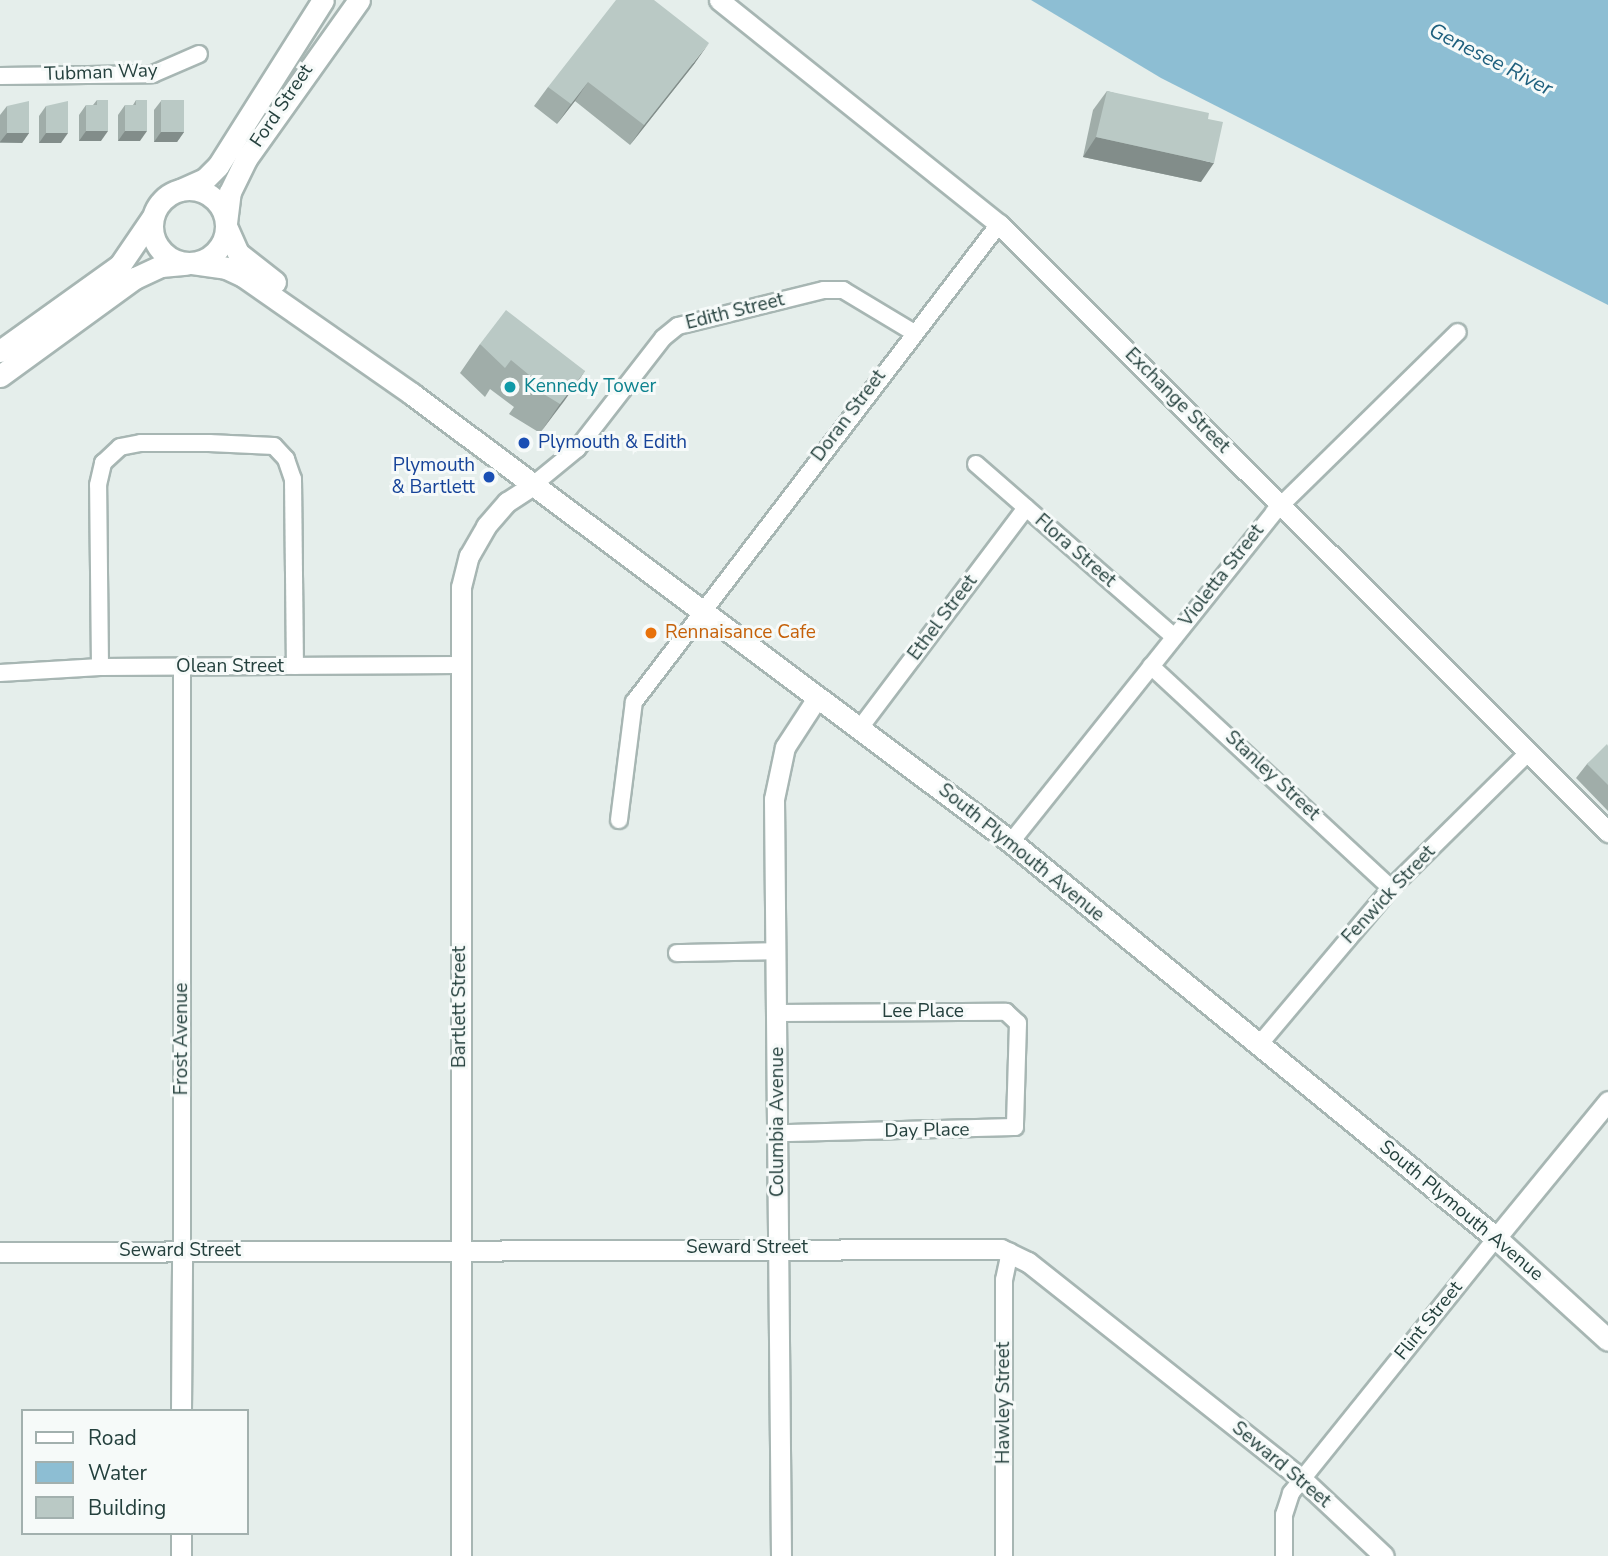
<!DOCTYPE html>
<html>
<head>
<meta charset="utf-8">
<style>
  body { margin:0 }
  #map { position:relative; width:1608px; height:1556px; overflow:hidden; background:#e5eeeb; font-family:"Nunito Sans",sans-serif }
  div>[style] { position:absolute }
  .water>* { inset:0; background:#8dbed3 }
  .roads { filter:drop-shadow(2px 0 #a7b6b3) drop-shadow(-2px 0 #a7b6b3) drop-shadow(0 2px #a7b6b3) drop-shadow(0 -2px #a7b6b3) }
  .minor>* { height:16px; margin:-8px; padding:0 8px; transform-origin:8px; border-radius:8px; background:#fff }
  .tertiary>* { height:19px; margin:-9.5px; padding:0 9.5px; transform-origin:9.5px; border-radius:9.5px; background:#fff }
  .secondary>* { height:21px; margin:-10.5px; padding:0 10.5px; transform-origin:10.5px; border-radius:10.5px; background:#fff }
  .secondary>.ring { margin:-10.5px; padding:0; box-sizing:content-box; background:none; border:21px solid #fff; border-radius:50% }
  .wall>* { inset:0; background:#a0ada9 }
  .shaded-wall>* { inset:0; background:#828d8a }
  .building>* { inset:0; background:#bac9c5; transform-origin:0 0 }
  .dots>* { width:19px; height:19px; translate:-50% -50%; box-sizing:border-box; border:4px solid #f6faf9; border-radius:50% }
  span { translate:-50% -50%; white-space:nowrap; text-align:center; line-height:1.15; -webkit-text-stroke:6px #f6faf9; paint-order:stroke }
  .street-label { font-size:19px; color:#24403d }
  .culture-label { font-size:19px; color:#0d838f }
  .left { translate:0 -50%; text-align:left }
  .transit-label { font-size:19px; color:#164399 }
  .right { translate:-100% -50%; text-align:right }
  .food-label { font-size:19px; color:#c56008 }
  .water-label { font-size:21px; color:#1d5f7d; font-style:italic }
  .legend { position:absolute; left:21px; top:1409px; width:228px; height:126px; box-sizing:border-box; background:#f6faf9; border:2px solid #a2b0ae; margin:0; padding:9px 12px; list-style:none; font-size:21px; color:#24403d }
  .legend li { display:flex; align-items:center; gap:14px; height:35px }
  .legend b { width:35px; border:2px solid #a2b0ae }
</style>
</head>
<body>
<div id="map">
  <div class="water">
    <i style="clip-path:polygon(1031px 0,1608px 0,1608px 305px,1161px 78px)"></i>
  </div>
  <div class="roads">
    <div class="minor">
      <i style="left:0;top:76px;width:153px;rotate:-0.7deg"></i>
      <i style="left:153px;top:74px;width:50px;rotate:-23.5deg"></i>
      <i style="left:976px;top:464px;width:263px;rotate:41.1deg"></i>
      <i style="left:533px;top:485px;width:57px;rotate:-39.3deg"></i>
      <i style="left:577px;top:449px;width:140px;rotate:-52.2deg"></i>
      <i style="left:663px;top:338px;width:19px;rotate:-39deg"></i>
      <i style="left:678px;top:326px;width:150px;rotate:-13.9deg"></i>
      <i style="left:824px;top:290px;width:19px"></i>
      <i style="left:843px;top:290px;width:82px;rotate:31deg"></i>
      <i style="left:1151px;top:666px;width:327px;rotate:42.8deg"></i>
      <i style="left:100px;top:667px;width:182px;rotate:-90.6deg"></i>
      <i style="left:98px;top:485px;width:23px;rotate:-77deg"></i>
      <i style="left:103px;top:463px;width:23px;rotate:-43deg"></i>
      <i style="left:120px;top:447px;width:21px;rotate:-11deg"></i>
      <i style="left:141px;top:443px;width:68px"></i>
      <i style="left:209px;top:443px;width:65px;rotate:2.6deg"></i>
      <i style="left:274px;top:446px;width:18px;rotate:47deg"></i>
      <i style="left:286px;top:459px;width:21px;rotate:71deg"></i>
      <i style="left:293px;top:479px;width:187px;rotate:89.4deg"></i>
      <i style="left:0;top:673px;width:100px;rotate:-3.4deg"></i>
      <i style="left:100px;top:667px;width:359px;rotate:-0.3deg"></i>
      <i style="left:860px;top:728px;width:276px;rotate:-53deg"></i>
      <i style="left:619px;top:820px;width:119px;rotate:-82.8deg"></i>
      <i style="left:634px;top:702px;width:601px;rotate:-52.63deg"></i>
      <i style="left:1011px;top:842px;width:422px;rotate:-51.4deg"></i>
      <i style="left:1274px;top:512px;width:257px;rotate:-44.4deg"></i>
      <i style="left:677px;top:953px;width:100px;rotate:-1.1deg"></i>
      <i style="left:777px;top:1013px;width:229px;rotate:-0.3deg"></i>
      <i style="left:1006px;top:1012px;width:16px;rotate:43deg"></i>
      <i style="left:1018px;top:1023px;width:104px;rotate:91.7deg"></i>
      <i style="left:1015px;top:1127px;width:237px;rotate:178.5deg"></i>
      <i style="left:1258px;top:1046px;width:207px;rotate:-49.9deg"></i>
      <i style="left:1391px;top:888px;width:194px;rotate:-44.6deg"></i>
      <i style="left:182px;top:1251px;width:584px;rotate:-90deg"></i>
      <i style="left:1004px;top:1556px;width:276px;rotate:-90deg"></i>
      <i style="left:1004px;top:1280px;width:29px;rotate:-78deg"></i>
      <i style="left:1284px;top:1556px;width:41px;rotate:-90deg"></i>
      <i style="left:1284px;top:1515px;width:23px;rotate:-72deg"></i>
      <i style="left:1291px;top:1493px;width:327px;rotate:-51.2deg"></i>
    </div>
    <div class="tertiary">
      <i style="left:719px;top:0;width:359px;rotate:38.7deg"></i>
      <i style="left:999px;top:224px;width:861px;rotate:44.95deg"></i>
      <i style="left:1496px;top:1238px;width:177px;rotate:-50.7deg"></i>
      <i style="left:0;top:1252px;width:1001px;rotate:-0.17deg"></i>
      <i style="left:1001px;top:1249px;width:30px;rotate:26deg"></i>
      <i style="left:1028px;top:1262px;width:350px;rotate:38.4deg"></i>
      <i style="left:1302px;top:1479px;width:112px;rotate:43.2deg"></i>
      <i style="left:181px;top:1411px;width:160px;rotate:-89.6deg"></i>
      <i style="left:181px;top:1556px;width:23px;rotate:-90deg"></i>
      <i style="left:461px;top:1556px;width:969px;rotate:-90deg"></i>
      <i style="left:461px;top:587px;width:32px;rotate:-76deg"></i>
      <i style="left:469px;top:556px;width:34px;rotate:-60deg"></i>
      <i style="left:486px;top:526px;width:32px;rotate:-49deg"></i>
      <i style="left:507px;top:502px;width:31px;rotate:-33deg"></i>
      <i style="left:781px;top:1556px;width:757px;rotate:-90.53deg"></i>
      <i style="left:774px;top:799px;width:53px;rotate:-78.1deg"></i>
      <i style="left:785px;top:747px;width:59px;rotate:-56.9deg"></i>
    </div>
    <div class="secondary">
      <i class="ring" style="left:152px;top:189px;width:53px;height:53px"></i>
      <i style="left:180px;top:190px;width:27px;rotate:-24deg"></i>
      <i style="left:205px;top:179px;width:18px;rotate:-45deg"></i>
      <i style="left:218px;top:166px;width:196px;rotate:-57.7deg"></i>
      <i style="left:226px;top:223px;width:31px;rotate:-83deg"></i>
      <i style="left:230px;top:192px;width:37px;rotate:-64deg"></i>
      <i style="left:246px;top:159px;width:195px;rotate:-54.6deg"></i>
      <i style="left:226px;top:226px;width:30px;rotate:66deg"></i>
      <i style="left:238px;top:253px;width:47px;rotate:38.1deg"></i>
      <i style="left:192px;top:263px;width:34px;rotate:8deg"></i>
      <i style="left:226px;top:268px;width:19px;rotate:25deg"></i>
      <i style="left:243px;top:276px;width:206px;rotate:34.9deg"></i>
      <i style="left:412px;top:394px;width:748px;rotate:36.79deg"></i>
      <i style="left:1011px;top:842px;width:626px;rotate:39.23deg"></i>
      <i style="left:1496px;top:1238px;width:151px;rotate:42.3deg"></i>
      <i style="left:0;top:351px;width:148px;rotate:-35.6deg"></i>
      <i style="left:120px;top:265px;width:57px;rotate:-55.8deg"></i>
      <i style="left:0;top:376px;width:167px;rotate:-36deg"></i>
      <i style="left:135px;top:278px;width:29px;rotate:-25deg"></i>
      <i style="left:161px;top:266px;width:25px;rotate:-5deg"></i>
    </div>
  </div>
  <div class="wall">
    <i style="clip-path:polygon(695px 63px,630px 145px,575px 101px,557px 124px,534px 106px,548px 87px)"></i>
    <i style="clip-path:polygon(1107px 91px,1208px 119px,1201px 182px,1083px 157px,1093px 110px)"></i>
    <i style="clip-path:polygon(97px 100px,101px 141px,79px 141px,79px 115px,86px 105px,93px 105px)"></i>
    <i style="clip-path:polygon(136px 100px,140px 141px,118px 141px,118px 115px,125px 105px,133px 105px)"></i>
    <i style="clip-path:polygon(161px 101px,184px 132px,177px 142px,154px 142px,154px 110px)"></i>
    <i style="clip-path:polygon(7px 106px,29px 133px,22px 143px,0 143px,0 115px)"></i>
    <i style="clip-path:polygon(46px 106px,61px 143px,39px 143px,39px 116px)"></i>
    <i style="clip-path:polygon(480px 344px,585px 371px,540px 433px,509px 414px,514px 407px,490px 389px,485px 397px,460px 373px)"></i>
    <i style="clip-path:polygon(1608px 746px,1608px 811px,1576px 778px,1587px 764px)"></i>
  </div>
  <div class="shaded-wall">
    <i style="clip-path:polygon(709px 43px,695px 63px,630px 145px,644px 125px)"></i>
    <i style="clip-path:polygon(588px 82px,575px 101px,557px 124px,571px 104px)"></i>
    <i style="clip-path:polygon(86px 131px,108px 131px,101px 141px,79px 141px)"></i>
    <i style="clip-path:polygon(125px 131px,147px 131px,140px 141px,118px 141px)"></i>
    <i style="clip-path:polygon(161px 132px,184px 132px,177px 142px,154px 142px)"></i>
    <i style="clip-path:polygon(7px 133px,29px 133px,22px 143px,0 142px)"></i>
    <i style="clip-path:polygon(46px 133px,68px 133px,61px 143px,39px 143px)"></i>
    <i style="clip-path:polygon(1096px 137px,1214px 163px,1201px 182px,1083px 157px)"></i>
    <i style="clip-path:polygon(585px 371px,565px 400px,540px 433px,560px 404px)"></i>
  </div>
  <div class="building">
    <i style="clip-path:polygon(616px 0,654px 0,709px 43px,644px 125px,588px 82px,571px 104px,548px 87px)"></i>
    <i style="clip-path:polygon(1107px 91px,1209px 113px,1208px 119px,1223px 122px,1214px 163px,1096px 137px)"></i>
    <i style="clip-path:polygon(97px 100px,108px 100px,108px 131px,86px 131px,86px 105px,97px 105px)"></i>
    <i style="clip-path:polygon(136px 100px,147px 100px,147px 131px,125px 131px,125px 105px,136px 105px)"></i>
    <i style="left:184px;top:100px;width:32px;height:23px;rotate:90deg"></i>
    <i style="clip-path:polygon(29px 101px,29px 133px,7px 133px,7px 106px)"></i>
    <i style="clip-path:polygon(68px 101px,68px 133px,46px 133px,46px 106px)"></i>
    <i style="clip-path:polygon(506px 310px,585px 371px,560px 404px,529px 385px,534px 379px,511px 360px,505px 368px,480px 344px)"></i>
    <i style="clip-path:polygon(1607px 744px,1608px 746px,1608px 785px,1587px 764px)"></i>
  </div>
  <div class="dots">
    <i style="left:510px;top:387px;background:#0f9aa8"></i>
    <i style="left:524px;top:443px;background:#1a4fb4"></i>
    <i style="left:489px;top:477px;background:#1a4fb4"></i>
    <i style="left:651px;top:633px;background:#e8710a"></i>
  </div>
  <div class="street-label">
    <span style="left:101px;top:73px;rotate:-2deg">Tubman Way</span>
    <span style="left:282px;top:106px;rotate:-56deg">Ford Street</span>
    <span style="left:735px;top:312px;rotate:-14deg">Edith Street</span>
    <span style="left:1177px;top:401px;rotate:45deg">Exchange Street</span>
    <span style="left:849px;top:416px;rotate:-53deg">Doran Street</span>
    <span style="left:1075px;top:551px;rotate:41deg">Flora Street</span>
    <span style="left:1222px;top:576px;rotate:-52deg">Violetta Street</span>
    <span style="left:943px;top:618px;rotate:-53deg">Ethel Street</span>
    <span style="left:230px;top:667px">Olean Street</span>
    <span style="left:1272px;top:776px;rotate:43deg">Stanley Street</span>
    <span style="left:1021px;top:853px;rotate:39deg">South Plymouth Avenue</span>
    <span style="left:1389px;top:895px;rotate:-47deg">Fenwick Street</span>
    <span style="left:460px;top:1007px;rotate:-90deg">Bartlett Street</span>
    <span style="left:923px;top:1012px">Lee Place</span>
    <span style="left:182px;top:1039px;rotate:-90deg">Frost Avenue</span>
    <span style="left:778px;top:1122px;rotate:-90deg">Columbia Avenue</span>
    <span style="left:927px;top:1131px;rotate:-1deg">Day Place</span>
    <span style="left:1461px;top:1211px;rotate:40deg">South Plymouth Avenue</span>
    <span style="left:747px;top:1248px">Seward Street</span>
    <span style="left:180px;top:1251px">Seward Street</span>
    <span style="left:1429px;top:1321px;rotate:-51deg">Flint Street</span>
    <span style="left:1004px;top:1403px;rotate:-90deg">Hawley Street</span>
    <span style="left:1281px;top:1465px;rotate:40deg">Seward Street</span>
  </div>
  <div class="culture-label">
    <span class="left" style="left:524px;top:387px">Kennedy Tower</span>
  </div>
  <div class="transit-label">
    <span class="left" style="left:538px;top:443px">Plymouth &amp; Edith</span>
    <span class="right" style="left:475px;top:477px">Plymouth<br>&amp; Bartlett</span>
  </div>
  <div class="food-label">
    <span class="left" style="left:665px;top:633px">Rennaisance Cafe</span>
  </div>
  <div class="water-label">
    <span style="left:1491px;top:59px;rotate:27deg">Genesee River</span>
  </div>
  <ul class="legend">
  <li><b style="height:9px;background:#fff"></b>Road</li>
  <li><b style="height:19px;background:#8dbed3"></b>Water</li>
  <li><b style="height:19px;background:#bac9c5"></b>Building</li>
  </ul>
</div>
</body>
</html>
